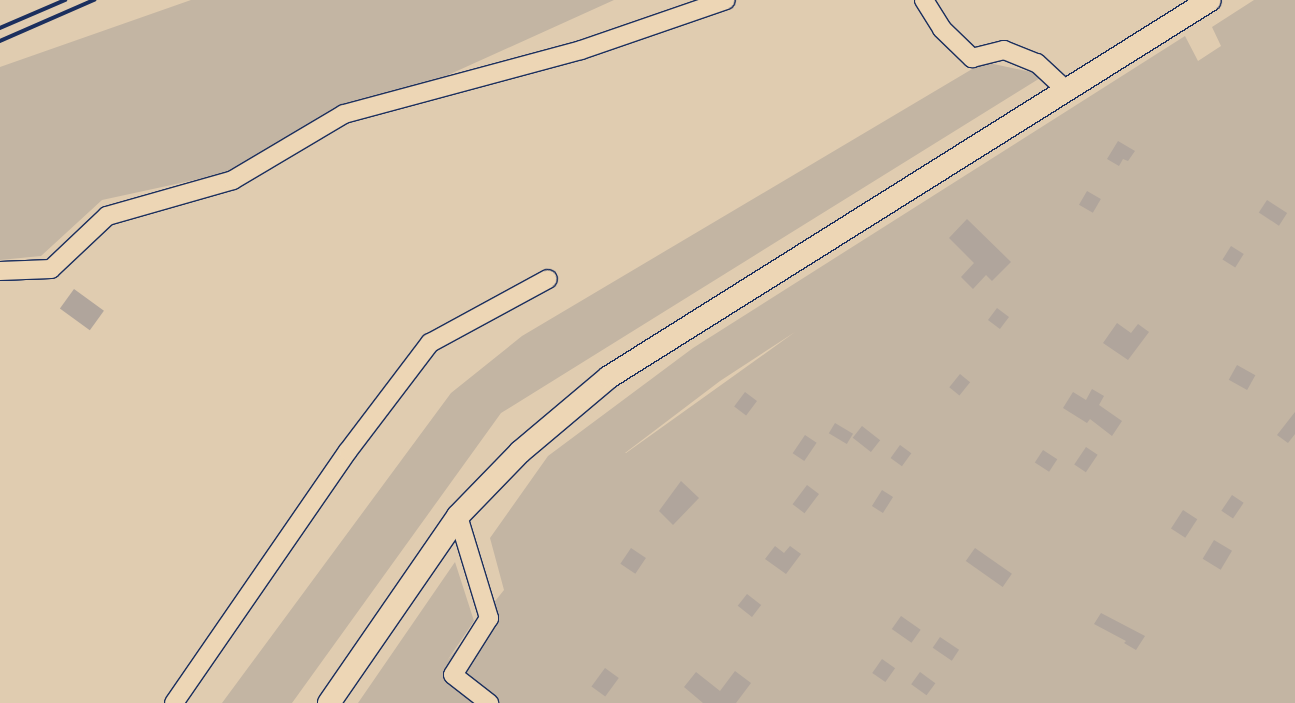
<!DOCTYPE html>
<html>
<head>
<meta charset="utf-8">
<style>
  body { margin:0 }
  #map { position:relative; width:1295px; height:703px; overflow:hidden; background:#e0ccb0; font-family:"Shantell Sans",sans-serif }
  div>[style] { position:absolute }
  .green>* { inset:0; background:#c3b5a3 }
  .building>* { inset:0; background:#b0a59c; transform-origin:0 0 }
  .roads { filter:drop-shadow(1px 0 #1b2f5e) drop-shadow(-1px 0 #1b2f5e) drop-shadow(0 1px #1b2f5e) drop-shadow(0 -1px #1b2f5e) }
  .minor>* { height:18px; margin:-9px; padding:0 9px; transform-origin:9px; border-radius:9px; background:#edd6b5 }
  .major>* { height:22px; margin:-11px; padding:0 11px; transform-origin:11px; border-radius:11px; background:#edd6b5 }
  .rail>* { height:4px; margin:-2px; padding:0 2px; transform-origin:2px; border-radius:2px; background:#1b2f5e }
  span { translate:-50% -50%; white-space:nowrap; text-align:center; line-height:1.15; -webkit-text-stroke:5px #edd6b5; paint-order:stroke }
</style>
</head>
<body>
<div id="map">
  <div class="green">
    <i style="clip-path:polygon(191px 0,614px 0,236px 171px,102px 200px,41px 256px,0 260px,0 67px)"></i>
    <i style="clip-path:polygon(evenodd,1254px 0,1295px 0,1295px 703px,358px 703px,455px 562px,474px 621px,447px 661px,504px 590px,490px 538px,548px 456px,693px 348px,1185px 36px,1198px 61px,1221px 46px,1212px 27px,1254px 0,795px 332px,626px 453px,625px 453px,720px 381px,795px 332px)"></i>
    <i style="clip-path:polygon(984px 62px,1045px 75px,501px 413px,292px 703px,222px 703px,451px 393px,522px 336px)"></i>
  </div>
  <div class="building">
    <i style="clip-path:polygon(1118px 141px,1135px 151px,1128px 161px,1123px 159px,1119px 166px,1107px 159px)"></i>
    <i style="left:1087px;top:191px;width:16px;height:16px;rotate:30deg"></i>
    <i style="left:1267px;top:200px;width:24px;height:15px;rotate:33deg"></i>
    <i style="clip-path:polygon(967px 219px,1011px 262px,992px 281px,986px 275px,973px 289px,961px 277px,974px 263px,949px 238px)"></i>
    <i style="left:1231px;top:246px;width:15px;height:16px;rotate:32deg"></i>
    <i style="left:74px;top:289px;width:37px;height:24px;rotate:36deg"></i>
    <i style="left:997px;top:308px;width:15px;height:15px;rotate:37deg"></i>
    <i style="clip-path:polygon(1117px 323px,1131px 333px,1138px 324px,1149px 332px,1128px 360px,1103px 343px)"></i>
    <i style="left:1237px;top:365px;width:21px;height:17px;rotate:29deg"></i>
    <i style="left:960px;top:374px;width:13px;height:17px;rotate:39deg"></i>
    <i style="clip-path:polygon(1092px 389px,1104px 396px,1099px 405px,1122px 421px,1112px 436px,1090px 419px,1087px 423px,1063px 408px,1073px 392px,1086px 400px)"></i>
    <i style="left:745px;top:392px;width:15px;height:18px;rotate:37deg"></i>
    <i style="clip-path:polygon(1295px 412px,1295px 434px,1288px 443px,1277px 435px)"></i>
    <i style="left:835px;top:423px;width:21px;height:12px;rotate:31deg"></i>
    <i style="left:862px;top:426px;width:23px;height:15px;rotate:38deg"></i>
    <i style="left:805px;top:435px;width:14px;height:22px;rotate:34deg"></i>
    <i style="left:900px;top:445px;width:14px;height:16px;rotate:36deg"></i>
    <i style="left:1086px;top:447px;width:14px;height:21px;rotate:34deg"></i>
    <i style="left:1043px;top:450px;width:17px;height:15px;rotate:33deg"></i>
    <i style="clip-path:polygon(681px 481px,699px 498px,673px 525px,659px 511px)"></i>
    <i style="left:807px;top:485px;width:15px;height:24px;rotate:37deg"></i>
    <i style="left:882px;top:490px;width:13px;height:19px;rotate:32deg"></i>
    <i style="left:1232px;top:495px;width:14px;height:19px;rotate:34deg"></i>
    <i style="left:1183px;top:510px;width:17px;height:22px;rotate:33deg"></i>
    <i style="left:1214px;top:540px;width:21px;height:22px;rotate:31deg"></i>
    <i style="clip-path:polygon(775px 546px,784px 553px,790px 546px,801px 554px,786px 574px,765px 559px)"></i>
    <i style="left:631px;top:548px;width:18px;height:19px;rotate:34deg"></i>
    <i style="left:975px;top:548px;width:45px;height:16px;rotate:35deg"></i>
    <i style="left:747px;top:594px;width:18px;height:15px;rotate:38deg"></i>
    <i style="clip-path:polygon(1101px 613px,1145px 636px,1136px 650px,1124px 643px,1126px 641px,1094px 624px)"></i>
    <i style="left:901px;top:616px;width:24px;height:16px;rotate:35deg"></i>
    <i style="left:940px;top:637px;width:23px;height:13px;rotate:34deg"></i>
    <i style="left:882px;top:659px;width:16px;height:17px;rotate:35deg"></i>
    <i style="left:605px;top:668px;width:17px;height:23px;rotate:36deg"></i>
    <i style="clip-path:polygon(735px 671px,751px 683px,736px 703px,703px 703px,684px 687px,696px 672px,720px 691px)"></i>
    <i style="left:920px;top:672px;width:19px;height:15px;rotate:36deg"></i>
  </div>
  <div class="roads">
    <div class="minor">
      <i style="left:924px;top:0;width:34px;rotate:58deg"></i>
      <i style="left:942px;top:29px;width:42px;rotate:44deg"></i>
      <i style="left:972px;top:58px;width:33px;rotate:-14deg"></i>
      <i style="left:1004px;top:50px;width:35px;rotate:22deg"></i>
      <i style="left:1037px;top:63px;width:40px;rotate:43deg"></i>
      <i style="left:0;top:271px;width:51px;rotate:-2.2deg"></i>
      <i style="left:51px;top:269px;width:77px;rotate:-43.4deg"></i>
      <i style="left:107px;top:216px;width:131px;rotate:-15.9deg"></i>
      <i style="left:233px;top:180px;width:129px;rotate:-30.7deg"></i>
      <i style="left:344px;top:114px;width:245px;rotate:-15.1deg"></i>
      <i style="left:581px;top:50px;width:153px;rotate:-19deg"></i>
      <i style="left:458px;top:516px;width:107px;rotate:73.1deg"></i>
      <i style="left:489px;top:618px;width:67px;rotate:122.3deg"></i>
      <i style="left:453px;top:675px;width:46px;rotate:37.9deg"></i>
      <i style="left:174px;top:703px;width:306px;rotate:-55.4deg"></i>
      <i style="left:348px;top:451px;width:136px;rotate:-52.8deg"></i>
      <i style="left:430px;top:343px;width:134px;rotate:-28.5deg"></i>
    </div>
    <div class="major">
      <i style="left:329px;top:703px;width:227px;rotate:-55.4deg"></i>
      <i style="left:458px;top:516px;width:89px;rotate:-45.9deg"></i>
      <i style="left:520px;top:452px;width:116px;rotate:-40.1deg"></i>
      <i style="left:609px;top:377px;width:709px;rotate:-32.1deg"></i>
    </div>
  </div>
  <div class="rail">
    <i style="left:0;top:28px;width:71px;rotate:-23.3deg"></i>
    <i style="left:0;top:41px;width:103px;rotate:-23.6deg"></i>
  </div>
</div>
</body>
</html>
